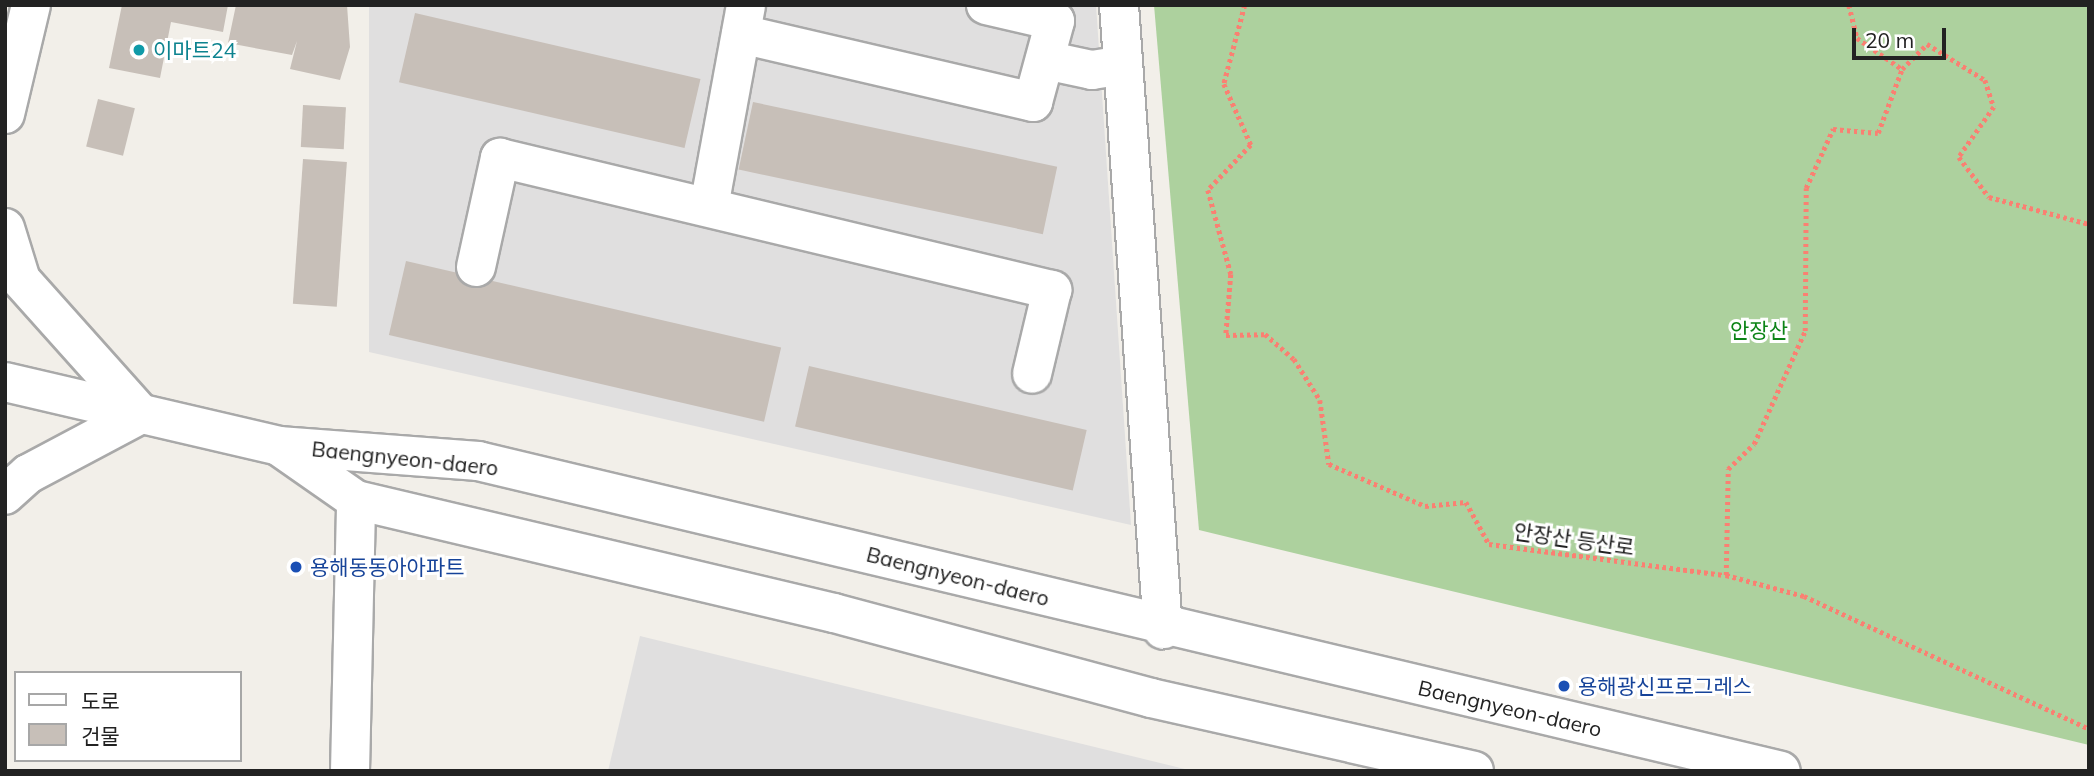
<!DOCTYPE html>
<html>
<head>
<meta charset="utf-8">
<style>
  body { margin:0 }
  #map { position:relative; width:2094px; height:776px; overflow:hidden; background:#f2efe9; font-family:Mulish,"Noto Sans KR",sans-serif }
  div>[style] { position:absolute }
  .residential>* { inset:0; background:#e0dfdf }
  .forest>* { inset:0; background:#add19e }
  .building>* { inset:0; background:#c7bfb8; transform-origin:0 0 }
  .path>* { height:4.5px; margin-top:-2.25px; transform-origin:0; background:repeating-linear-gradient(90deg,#fa8072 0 3.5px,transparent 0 7px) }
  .roads { filter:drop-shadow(2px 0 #a9a9a9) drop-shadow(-2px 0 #a9a9a9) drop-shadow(0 2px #a9a9a9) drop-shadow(0 -2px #a9a9a9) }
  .minor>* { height:38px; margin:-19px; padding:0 19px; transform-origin:19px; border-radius:19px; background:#fff }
  .dots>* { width:19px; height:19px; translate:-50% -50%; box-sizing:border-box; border:4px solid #fff; border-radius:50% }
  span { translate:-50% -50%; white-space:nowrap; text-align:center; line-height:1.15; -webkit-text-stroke:6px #fff; paint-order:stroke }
  .culture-label { font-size:21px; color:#0d838f }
  .left { translate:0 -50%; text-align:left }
  .park-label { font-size:21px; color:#0c8416 }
  .street-label { font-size:21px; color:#222 }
  .transit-label { font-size:21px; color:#164399 }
  .frame { position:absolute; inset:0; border:7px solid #222; pointer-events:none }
  .legend { position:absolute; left:14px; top:671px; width:228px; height:91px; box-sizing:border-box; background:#fff; border:2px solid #a7a7a7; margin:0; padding:9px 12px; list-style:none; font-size:21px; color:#222 }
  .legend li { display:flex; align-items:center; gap:14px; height:35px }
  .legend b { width:35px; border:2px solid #a7a7a7 }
  .scale { position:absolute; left:1852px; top:28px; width:94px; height:32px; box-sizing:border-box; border:4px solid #222; border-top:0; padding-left:9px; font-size:21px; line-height:24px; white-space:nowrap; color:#222; -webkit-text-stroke:5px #fff; paint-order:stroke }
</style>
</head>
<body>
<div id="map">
  <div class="residential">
    <i style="clip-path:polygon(369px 5px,1096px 5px,1131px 525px,369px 352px)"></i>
    <i style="clip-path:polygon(640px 636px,1193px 771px,608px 771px)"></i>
  </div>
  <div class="forest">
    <i style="clip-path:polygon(1154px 5px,2089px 5px,2089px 745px,1199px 530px)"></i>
  </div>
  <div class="building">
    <i style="clip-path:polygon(122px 5px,228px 5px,223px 32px,171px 22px,160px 78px,109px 68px)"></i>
    <i style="clip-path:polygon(236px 5px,347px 5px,350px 47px,340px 80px,290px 69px,297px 41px,292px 55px,228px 43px)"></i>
    <i style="left:415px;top:13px;width:293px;height:71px;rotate:13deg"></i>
    <i style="left:98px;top:99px;width:38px;height:49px;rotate:14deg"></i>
    <i style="left:753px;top:102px;width:311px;height:69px;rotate:12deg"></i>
    <i style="left:303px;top:105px;width:43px;height:42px;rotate:3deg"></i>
    <i style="left:303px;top:159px;width:44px;height:145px;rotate:4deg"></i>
    <i style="left:406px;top:261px;width:385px;height:76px;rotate:13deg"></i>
    <i style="left:809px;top:366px;width:285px;height:62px;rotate:13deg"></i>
  </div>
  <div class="path">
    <i style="left:1245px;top:5px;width:82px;rotate:104.9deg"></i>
    <i style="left:1224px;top:84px;width:67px;rotate:66.1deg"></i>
    <i style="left:1251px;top:145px;width:62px;rotate:133.7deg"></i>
    <i style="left:1208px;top:190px;width:87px;rotate:74.7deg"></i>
    <i style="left:1231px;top:274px;width:61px;rotate:94.7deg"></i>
    <i style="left:1226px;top:335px;width:39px;rotate:-1deg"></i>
    <i style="left:1265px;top:334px;width:38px;rotate:41deg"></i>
    <i style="left:1294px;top:359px;width:49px;rotate:57.6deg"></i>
    <i style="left:1320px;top:400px;width:65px;rotate:82deg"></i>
    <i style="left:1329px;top:464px;width:105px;rotate:23.6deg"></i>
    <i style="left:1425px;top:506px;width:41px;rotate:-5.6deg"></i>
    <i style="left:1466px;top:502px;width:48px;rotate:61.3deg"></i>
    <i style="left:1489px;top:544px;width:239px;rotate:7.5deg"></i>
    <i style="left:1726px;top:575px;width:81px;rotate:15.1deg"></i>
    <i style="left:1804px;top:596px;width:315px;rotate:25deg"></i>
    <i style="left:1849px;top:5px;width:34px;rotate:76deg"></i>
    <i style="left:1857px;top:38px;width:55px;rotate:34.6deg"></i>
    <i style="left:1726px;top:575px;width:106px;rotate:-88.9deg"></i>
    <i style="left:1728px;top:469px;width:36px;rotate:-44deg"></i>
    <i style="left:1754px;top:444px;width:124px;rotate:-65.7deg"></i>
    <i style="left:1805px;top:331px;width:143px;rotate:-89.6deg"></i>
    <i style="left:1806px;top:188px;width:65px;rotate:-65.4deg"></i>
    <i style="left:1833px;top:129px;width:45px;rotate:5.1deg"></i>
    <i style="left:1878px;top:133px;width:68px;rotate:-69.4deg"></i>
    <i style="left:1902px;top:69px;width:35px;rotate:-45deg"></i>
    <i style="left:1927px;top:44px;width:68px;rotate:31.8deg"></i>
    <i style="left:1985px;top:80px;width:28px;rotate:72deg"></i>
    <i style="left:1994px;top:107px;width:61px;rotate:125deg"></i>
    <i style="left:1959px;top:157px;width:50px;rotate:53.1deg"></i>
    <i style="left:1989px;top:197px;width:104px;rotate:15.1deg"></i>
  </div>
  <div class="roads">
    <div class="minor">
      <i style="left:1119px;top:5px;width:626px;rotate:85.97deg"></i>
      <i style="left:741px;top:34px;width:300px;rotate:13.1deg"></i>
      <i style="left:1033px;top:102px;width:84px;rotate:-74.8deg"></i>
      <i style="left:1055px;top:21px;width:71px;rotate:-166.9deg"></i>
      <i style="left:1045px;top:60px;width:48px;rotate:12deg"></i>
      <i style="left:1092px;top:70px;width:31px;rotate:-9deg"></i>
      <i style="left:5px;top:114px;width:112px;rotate:-76.6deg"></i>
      <i style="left:709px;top:207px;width:205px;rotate:-79.6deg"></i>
      <i style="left:5px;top:228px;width:54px;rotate:72.9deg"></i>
      <i style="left:21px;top:280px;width:180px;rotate:48.2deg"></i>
      <i style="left:141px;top:414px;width:128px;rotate:152deg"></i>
      <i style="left:28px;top:474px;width:31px;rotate:138deg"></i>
      <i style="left:476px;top:267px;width:112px;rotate:-77.6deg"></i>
      <i style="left:500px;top:158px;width:568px;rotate:13.45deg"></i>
      <i style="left:1052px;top:290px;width:86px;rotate:103.4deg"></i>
      <i style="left:5px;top:382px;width:281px;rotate:13.1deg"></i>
      <i style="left:279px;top:446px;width:200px;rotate:4.3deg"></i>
      <i style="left:478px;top:461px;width:1339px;rotate:13.38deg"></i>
      <i style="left:280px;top:447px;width:93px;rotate:34.9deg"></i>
      <i style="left:356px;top:500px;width:491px;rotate:13.3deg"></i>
      <i style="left:834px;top:613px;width:328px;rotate:15deg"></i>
      <i style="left:1151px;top:698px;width:331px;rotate:12.7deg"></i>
      <i style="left:350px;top:771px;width:271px;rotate:-88.7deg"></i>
    </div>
  </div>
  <div class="dots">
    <i style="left:139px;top:50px;background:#0f9aa8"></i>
    <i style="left:296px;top:567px;background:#1a4fb4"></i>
    <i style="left:1564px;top:686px;background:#1a4fb4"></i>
  </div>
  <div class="culture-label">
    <span class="left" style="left:153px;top:50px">이마트24</span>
  </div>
  <div class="park-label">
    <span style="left:1759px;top:330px">안장산</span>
  </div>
  <div class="street-label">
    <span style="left:405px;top:458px;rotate:6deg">Baengnyeon-daero</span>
    <span style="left:1574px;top:539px;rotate:8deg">안장산 등산로</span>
    <span style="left:958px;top:576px;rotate:14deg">Baengnyeon-daero</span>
    <span style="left:1510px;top:708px;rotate:13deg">Baengnyeon-daero</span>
  </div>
  <div class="transit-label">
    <span class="left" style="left:310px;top:567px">용해동동아아파트</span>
    <span class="left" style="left:1578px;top:686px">용해광신프로그레스</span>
  </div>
  <div class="frame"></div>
  <ul class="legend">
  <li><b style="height:9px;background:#fff"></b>도로</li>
  <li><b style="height:19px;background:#c7bfb8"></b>건물</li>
  </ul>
  <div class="scale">20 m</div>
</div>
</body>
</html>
